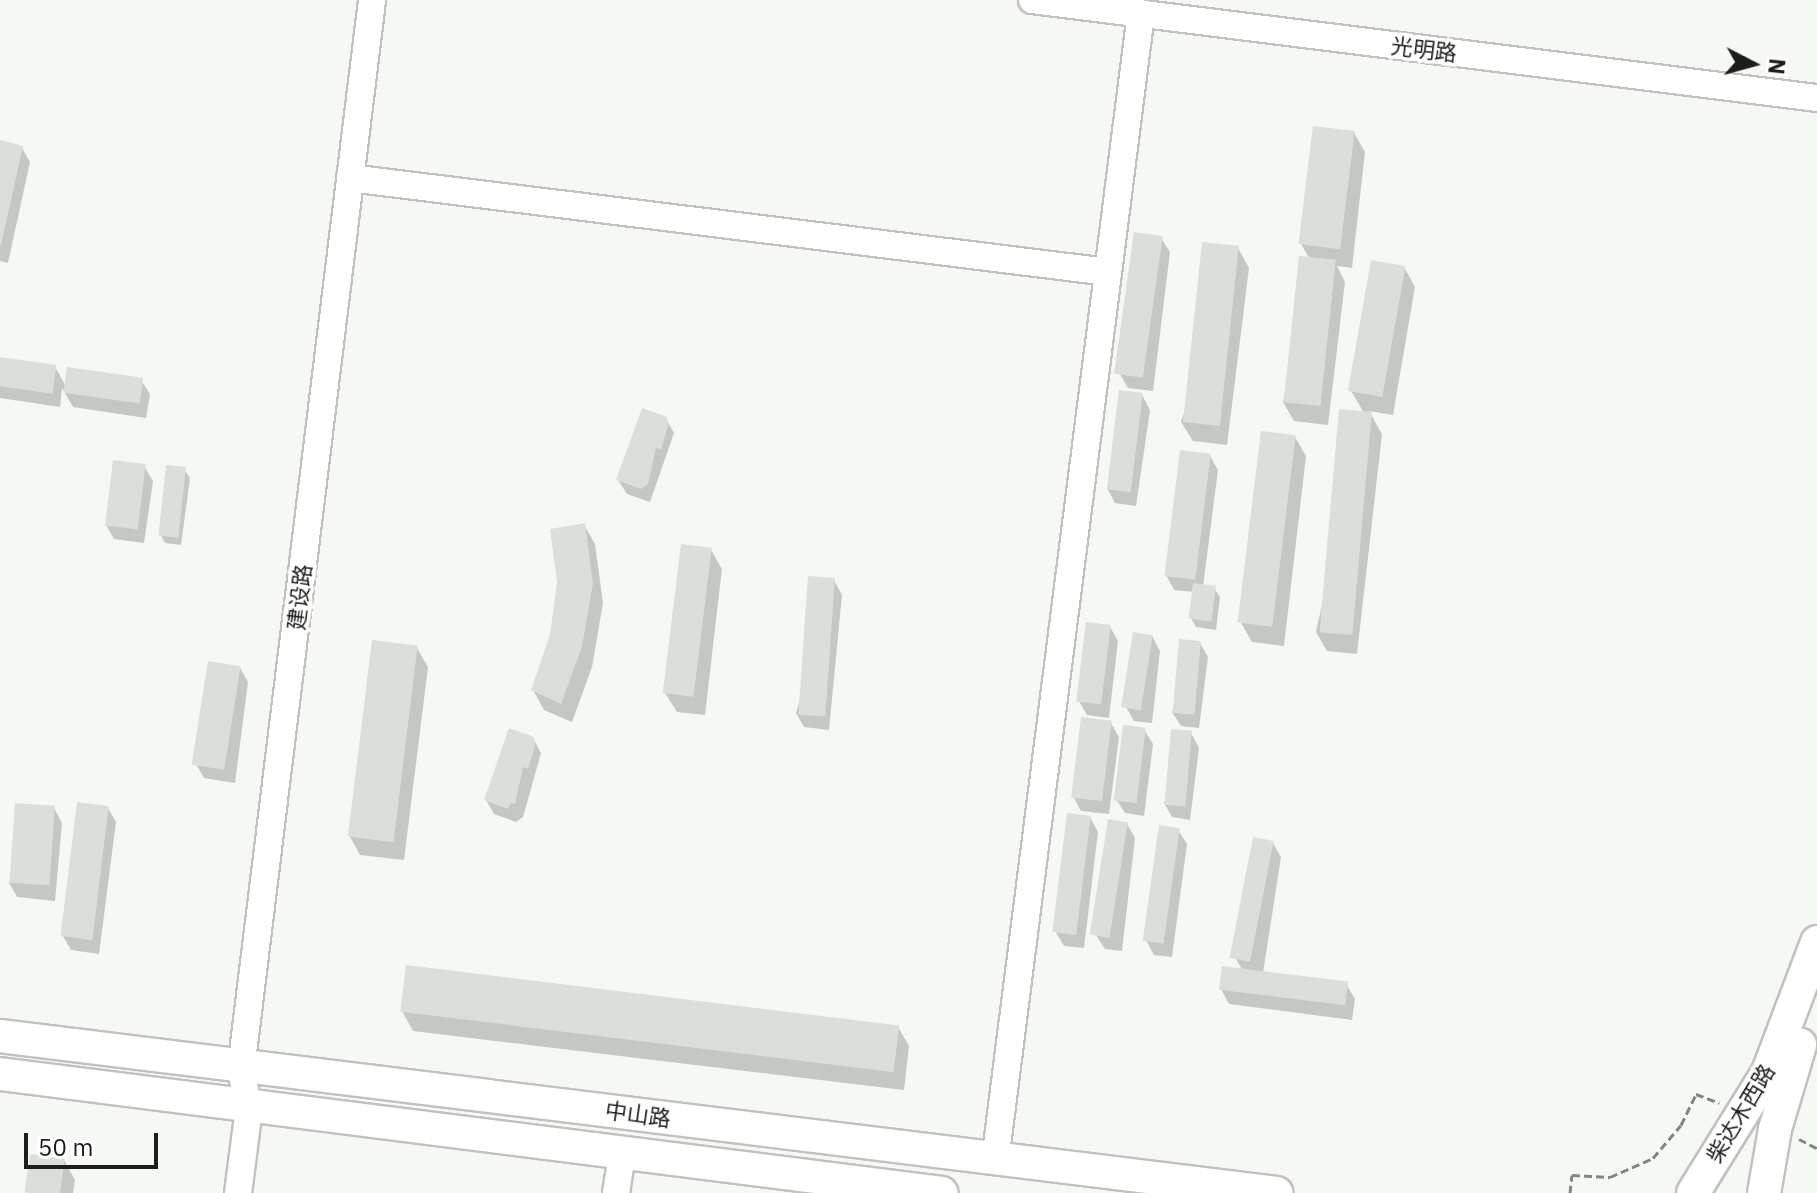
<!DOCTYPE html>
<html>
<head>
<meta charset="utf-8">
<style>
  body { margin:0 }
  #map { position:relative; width:1817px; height:1193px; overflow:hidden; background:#f6f9f3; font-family:"IBM Plex Sans","Noto Sans SC",sans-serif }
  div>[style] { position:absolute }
  .shadow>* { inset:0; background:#0003 }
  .building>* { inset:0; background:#dbdfd9; transform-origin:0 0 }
  .path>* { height:3px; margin-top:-1.5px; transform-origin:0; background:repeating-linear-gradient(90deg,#838581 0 8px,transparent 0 12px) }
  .roads { filter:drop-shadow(2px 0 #bfc2bd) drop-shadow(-2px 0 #bfc2bd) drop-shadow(0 2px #bfc2bd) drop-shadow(0 -2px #bfc2bd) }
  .minor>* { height:26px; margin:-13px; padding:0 13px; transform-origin:13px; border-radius:13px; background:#fff }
  .major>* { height:32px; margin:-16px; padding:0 16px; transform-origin:16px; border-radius:16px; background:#fff }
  span { translate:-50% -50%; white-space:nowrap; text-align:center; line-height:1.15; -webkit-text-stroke:7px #fff; paint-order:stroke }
  .street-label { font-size:22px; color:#1c1e1c }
  .north { position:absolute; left:1713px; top:24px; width:80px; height:80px; -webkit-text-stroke:6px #fff; paint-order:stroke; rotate:96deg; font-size:22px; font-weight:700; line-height:32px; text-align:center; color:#1c1e1c }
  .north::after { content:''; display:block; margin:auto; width:28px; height:36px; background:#1c1e1c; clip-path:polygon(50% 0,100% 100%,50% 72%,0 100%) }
  .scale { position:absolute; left:24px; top:1133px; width:134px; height:36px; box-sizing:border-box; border:4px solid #1c1e1c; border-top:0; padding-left:10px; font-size:24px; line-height:28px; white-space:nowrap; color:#1c1e1c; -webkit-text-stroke:6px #fff; paint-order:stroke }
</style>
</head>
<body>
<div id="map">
  <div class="shadow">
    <i style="clip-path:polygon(1354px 133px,1365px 152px,1352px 268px,1337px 266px,1345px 282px,1328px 425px,1294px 421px,1283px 402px,1310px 259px,1301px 244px)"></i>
    <i style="clip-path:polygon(0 143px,22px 148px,30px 162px,8px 263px,0 261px)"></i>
    <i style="clip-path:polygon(1161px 238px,1170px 252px,1153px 391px,1128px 388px,1120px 374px)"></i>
    <i style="clip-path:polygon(1238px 248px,1249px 268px,1227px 445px,1193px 441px,1181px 422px)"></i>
    <i style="clip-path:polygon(1404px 267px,1415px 287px,1393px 415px,1369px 411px,1382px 434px,1357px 654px,1327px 651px,1316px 632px,1364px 413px,1351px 391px)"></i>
    <i style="clip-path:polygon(0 359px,55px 367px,66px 386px,141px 380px,150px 394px,146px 418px,73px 407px,62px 388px,60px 407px,0 398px)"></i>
    <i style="clip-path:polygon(1142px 395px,1150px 410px,1136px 506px,1115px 503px,1107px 488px)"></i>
    <i style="clip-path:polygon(643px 411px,666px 419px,674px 433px,650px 502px,627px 494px,618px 480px)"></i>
    <i style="clip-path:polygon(1295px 437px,1306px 456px,1284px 646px,1252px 642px,1241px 623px)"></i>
    <i style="clip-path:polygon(1210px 456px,1218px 470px,1203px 587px,1214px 588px,1220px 597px,1216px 630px,1196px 627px,1191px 618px,1194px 592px,1174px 590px,1166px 575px)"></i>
    <i style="clip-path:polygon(144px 466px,153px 481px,144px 543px,114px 539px,106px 525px)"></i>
    <i style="clip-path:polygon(184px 469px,190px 478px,181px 545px,165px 543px,160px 534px)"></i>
    <i style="clip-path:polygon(584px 525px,595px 544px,603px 603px,592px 667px,572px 722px,544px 710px,533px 690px)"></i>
    <i style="clip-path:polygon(711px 550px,722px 569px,705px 715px,677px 712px,665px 693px)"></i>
    <i style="clip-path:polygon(834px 580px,842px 595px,829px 730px,804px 727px,796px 713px)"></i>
    <i style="clip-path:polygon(1110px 627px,1118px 641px,1109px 718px,1087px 715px,1079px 701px)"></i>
    <i style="clip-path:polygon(1152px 636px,1160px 651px,1152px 723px,1134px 721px,1126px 707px)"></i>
    <i style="clip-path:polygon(1200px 643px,1208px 657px,1199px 728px,1181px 726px,1172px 712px)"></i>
    <i style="clip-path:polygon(417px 648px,428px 667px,404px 860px,360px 855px,349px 835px)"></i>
    <i style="clip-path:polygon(240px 668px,248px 682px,235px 783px,204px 778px,196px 764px)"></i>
    <i style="clip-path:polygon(1111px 723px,1119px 737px,1109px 814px,1081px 811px,1073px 796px)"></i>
    <i style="clip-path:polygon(1144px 730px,1153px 744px,1144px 816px,1125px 813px,1116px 799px)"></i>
    <i style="clip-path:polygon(510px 731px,533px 738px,541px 753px,523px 817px,516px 822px,494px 814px,486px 800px)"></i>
    <i style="clip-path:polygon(1191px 733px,1199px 748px,1190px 820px,1172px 817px,1164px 803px)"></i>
    <i style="clip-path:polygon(54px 808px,62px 823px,55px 901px,17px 897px,9px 883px)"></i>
    <i style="clip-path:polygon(108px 808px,116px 822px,99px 954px,71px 950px,63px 936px)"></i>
    <i style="clip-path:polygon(1090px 817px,1098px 832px,1084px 948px,1064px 946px,1055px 931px)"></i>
    <i style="clip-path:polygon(1127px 824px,1135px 838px,1122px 951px,1105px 949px,1096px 935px)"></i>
    <i style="clip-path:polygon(1178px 830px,1187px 844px,1172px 957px,1154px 955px,1146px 940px)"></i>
    <i style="clip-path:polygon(1273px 843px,1281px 857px,1263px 973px,1346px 984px,1355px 999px,1352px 1020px,1229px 1004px,1221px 989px,1243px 971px,1236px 959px)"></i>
    <i style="clip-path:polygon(402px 1011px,898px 1027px,909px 1046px,904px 1090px,413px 1031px)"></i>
    <i style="clip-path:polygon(64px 1160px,75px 1180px,73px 1193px,27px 1193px)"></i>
  </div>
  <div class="building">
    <i style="left:1313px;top:126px;width:42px;height:119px;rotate:7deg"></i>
    <i style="clip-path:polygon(0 140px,23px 146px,1px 245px,0 245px)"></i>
    <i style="left:1134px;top:232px;width:29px;height:143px;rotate:8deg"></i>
    <i style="left:1202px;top:242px;width:37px;height:181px;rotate:6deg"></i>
    <i style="left:1299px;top:256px;width:37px;height:147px;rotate:6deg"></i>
    <i style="left:1371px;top:260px;width:35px;height:133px;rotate:10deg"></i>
    <i style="left:0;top:357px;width:57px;height:29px;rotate:8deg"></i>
    <i style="left:67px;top:367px;width:77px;height:26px;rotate:8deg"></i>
    <i style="left:1119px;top:390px;width:24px;height:100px;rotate:7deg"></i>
    <i style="clip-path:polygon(642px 408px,667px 417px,668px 426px,661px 449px,656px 448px,648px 484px,641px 489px,616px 480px)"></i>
    <i style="left:1339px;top:409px;width:33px;height:224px;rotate:5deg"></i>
    <i style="left:1261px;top:431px;width:35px;height:193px;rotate:7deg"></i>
    <i style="left:1180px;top:450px;width:31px;height:127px;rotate:7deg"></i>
    <i style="left:113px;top:460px;width:33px;height:66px;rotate:7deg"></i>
    <i style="left:166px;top:465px;width:20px;height:71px;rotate:6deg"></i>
    <i style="clip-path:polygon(585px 523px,593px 583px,582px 647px,561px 704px,531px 690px,550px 635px,557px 582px,550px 529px)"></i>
    <i style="left:681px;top:544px;width:31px;height:150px;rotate:7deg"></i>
    <i style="left:808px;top:576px;width:27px;height:139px;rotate:4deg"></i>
    <i style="left:1193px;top:583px;width:23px;height:36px;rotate:7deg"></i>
    <i style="left:1086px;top:622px;width:25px;height:80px;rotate:7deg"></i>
    <i style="left:1133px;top:632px;width:20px;height:76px;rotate:9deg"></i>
    <i style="left:1179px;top:639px;width:22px;height:74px;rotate:5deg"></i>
    <i style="left:372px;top:640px;width:46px;height:198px;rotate:7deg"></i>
    <i style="left:208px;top:661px;width:33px;height:105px;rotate:9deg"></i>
    <i style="left:1081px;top:717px;width:31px;height:81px;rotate:7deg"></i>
    <i style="left:1123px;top:725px;width:23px;height:76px;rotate:7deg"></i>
    <i style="clip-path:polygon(509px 728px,534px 737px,535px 746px,528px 769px,523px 767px,515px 804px,511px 803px,508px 809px,484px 800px)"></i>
    <i style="left:1171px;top:729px;width:21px;height:76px;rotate:5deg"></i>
    <i style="left:77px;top:802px;width:32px;height:135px;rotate:7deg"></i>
    <i style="left:15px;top:803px;width:40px;height:80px;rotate:4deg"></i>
    <i style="left:1067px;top:813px;width:24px;height:120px;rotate:7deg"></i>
    <i style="left:1108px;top:819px;width:20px;height:117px;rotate:9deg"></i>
    <i style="left:1159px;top:825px;width:21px;height:117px;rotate:8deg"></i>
    <i style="left:1253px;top:837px;width:21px;height:123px;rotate:11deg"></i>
    <i style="left:406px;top:965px;width:497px;height:47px;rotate:7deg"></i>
    <i style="left:1222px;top:966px;width:127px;height:24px;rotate:7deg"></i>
    <i style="left:30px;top:1154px;width:35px;height:39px;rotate:8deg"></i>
  </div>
  <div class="path">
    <i style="left:1799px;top:1139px;width:20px;rotate:27deg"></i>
    <i style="left:1570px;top:1193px;width:18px;rotate:-84deg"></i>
    <i style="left:1572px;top:1175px;width:38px;rotate:3deg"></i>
    <i style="left:1610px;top:1177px;width:47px;rotate:-23.8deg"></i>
    <i style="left:1653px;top:1158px;width:43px;rotate:-49.7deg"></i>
    <i style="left:1681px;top:1125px;width:34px;rotate:-64deg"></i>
    <i style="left:1696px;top:1094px;width:25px;rotate:21deg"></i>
  </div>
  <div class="roads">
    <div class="minor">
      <i style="left:1032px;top:0;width:791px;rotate:7.12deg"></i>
      <i style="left:350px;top:178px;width:764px;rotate:7.07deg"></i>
      <i style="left:995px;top:1161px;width:1157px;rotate:-82.75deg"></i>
      <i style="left:238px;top:1193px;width:86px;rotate:-82.6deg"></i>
      <i style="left:249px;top:1108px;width:40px;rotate:-102deg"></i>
      <i style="left:241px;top:1069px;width:1077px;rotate:-83.01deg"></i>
      <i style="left:616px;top:1193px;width:39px;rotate:-81deg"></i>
    </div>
    <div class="major">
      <i style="left:0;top:1036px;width:1286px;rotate:7.01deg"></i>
      <i style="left:0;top:1074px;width:949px;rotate:7.2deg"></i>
      <i style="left:1693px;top:1193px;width:142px;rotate:-58.2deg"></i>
      <i style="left:1768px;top:1072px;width:139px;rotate:-69.3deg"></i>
      <i style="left:1764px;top:1193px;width:65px;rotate:-80.2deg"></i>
      <i style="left:1775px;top:1129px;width:88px;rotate:-73.4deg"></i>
    </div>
  </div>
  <div class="street-label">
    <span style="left:1424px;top:49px;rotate:7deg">光明路</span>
    <span style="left:299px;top:597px;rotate:-83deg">建设路</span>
    <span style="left:1740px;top:1113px;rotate:-59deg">柴达木西路</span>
    <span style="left:638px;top:1114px;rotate:8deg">中山路</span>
  </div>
  <div class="north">N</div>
  <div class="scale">50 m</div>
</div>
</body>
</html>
